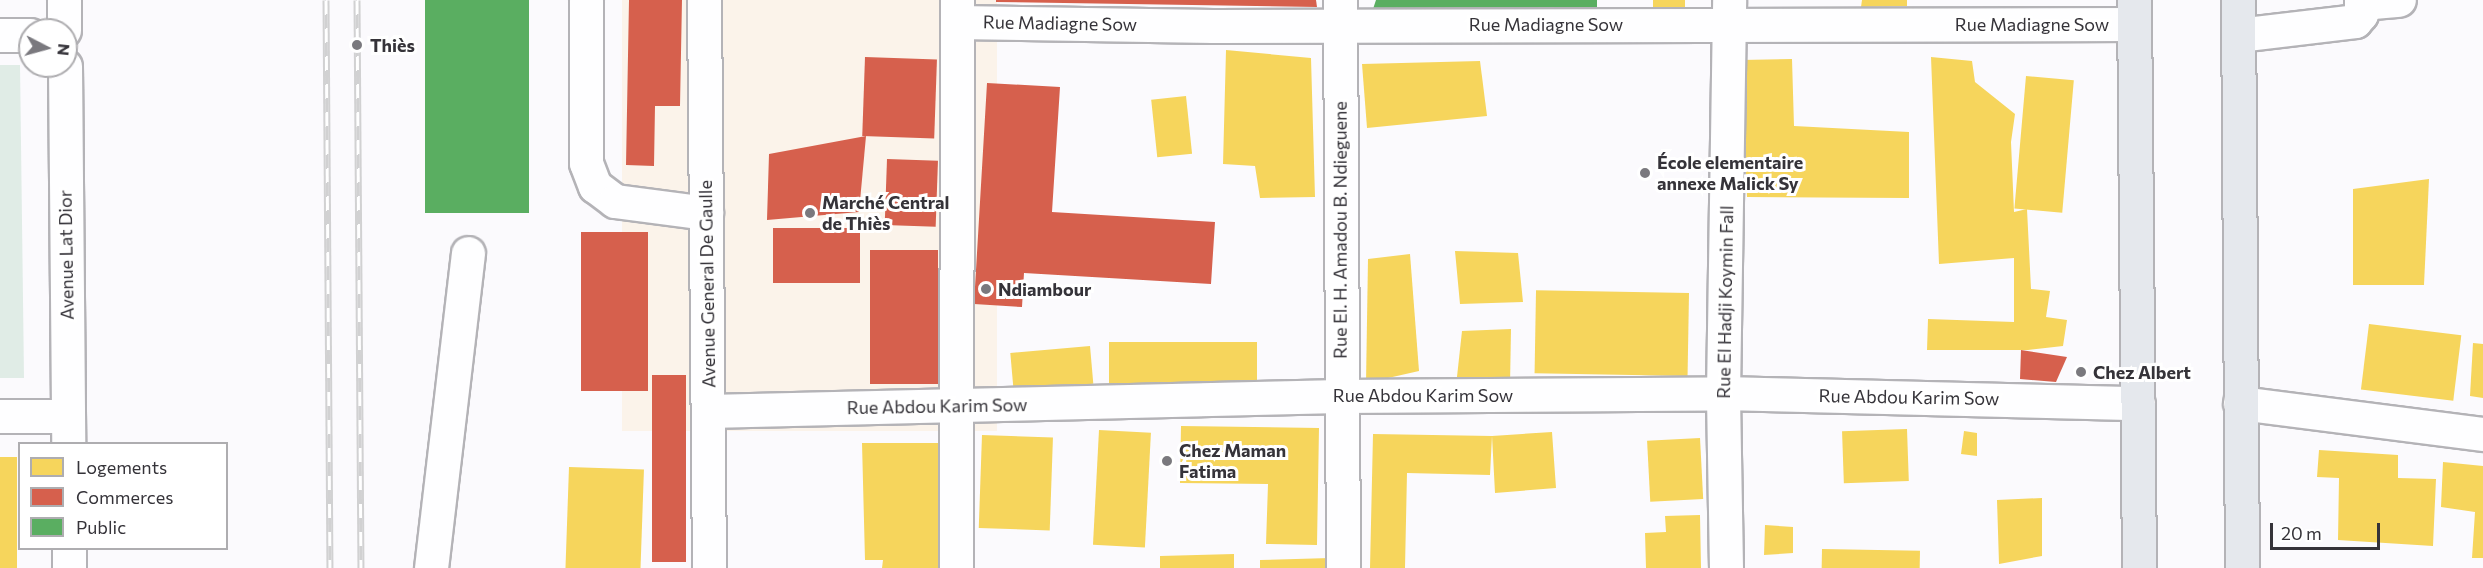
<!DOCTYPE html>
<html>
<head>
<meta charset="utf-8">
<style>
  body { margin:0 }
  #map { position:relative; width:2483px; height:568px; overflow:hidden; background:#fbfafd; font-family:Commissioner,sans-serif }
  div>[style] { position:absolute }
  .commercial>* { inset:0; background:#fbf3ea; transform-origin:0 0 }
  .green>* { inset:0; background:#e0ece6 }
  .homes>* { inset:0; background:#f6d55c; transform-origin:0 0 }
  .shops>* { inset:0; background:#d6604d; transform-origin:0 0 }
  .public>* { inset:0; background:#5aae61; transform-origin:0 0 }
  .roads { filter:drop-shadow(2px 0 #b4b3b7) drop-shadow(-2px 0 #b4b3b7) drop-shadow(0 2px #b4b3b7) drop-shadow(0 -2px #b4b3b7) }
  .minor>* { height:33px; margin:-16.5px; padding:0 16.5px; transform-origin:16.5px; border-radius:16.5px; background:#fefeff }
  .major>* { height:33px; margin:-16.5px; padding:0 16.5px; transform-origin:16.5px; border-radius:16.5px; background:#e5e8ed }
  .rail>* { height:7px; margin-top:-3.5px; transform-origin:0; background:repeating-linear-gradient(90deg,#fff 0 14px,#d1d1d2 0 28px); box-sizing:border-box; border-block:2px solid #d1d1d2 }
  .dots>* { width:16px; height:16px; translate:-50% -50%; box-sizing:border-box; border:3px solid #fff; border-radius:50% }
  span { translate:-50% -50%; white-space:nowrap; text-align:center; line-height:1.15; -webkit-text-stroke:6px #fff; paint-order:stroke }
  .street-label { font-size:18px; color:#353339 }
  .poi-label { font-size:18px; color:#353339; font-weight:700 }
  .left { translate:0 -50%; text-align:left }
  .legend { position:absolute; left:18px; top:442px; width:210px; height:108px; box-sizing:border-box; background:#fff; border:2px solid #aeadb0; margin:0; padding:8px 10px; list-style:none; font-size:18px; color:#353339 }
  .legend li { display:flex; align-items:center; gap:12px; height:30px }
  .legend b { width:30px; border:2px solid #aeadb0 }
  .north { position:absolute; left:18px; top:18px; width:60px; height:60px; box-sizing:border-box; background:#fff; border:2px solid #aeadb0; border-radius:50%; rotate:96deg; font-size:16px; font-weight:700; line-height:24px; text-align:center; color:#353339 }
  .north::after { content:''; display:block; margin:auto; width:21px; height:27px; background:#7a797e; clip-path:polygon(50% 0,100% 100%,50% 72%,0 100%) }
  .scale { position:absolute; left:2270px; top:523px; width:110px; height:27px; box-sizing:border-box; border:3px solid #353339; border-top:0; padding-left:8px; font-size:18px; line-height:21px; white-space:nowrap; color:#353339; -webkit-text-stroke:4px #fff; paint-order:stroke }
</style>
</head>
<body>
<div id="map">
  <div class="commercial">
    <i style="left:622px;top:0;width:375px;height:431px"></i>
  </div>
  <div class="green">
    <i style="clip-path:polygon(0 65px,20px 65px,24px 378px,0 378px)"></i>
  </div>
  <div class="homes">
    <i style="left:1653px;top:0;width:32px;height:8px"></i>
    <i style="clip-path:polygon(1862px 0,1907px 0,1907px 6px,1861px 7px)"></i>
    <i style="clip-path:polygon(1226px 50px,1311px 58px,1315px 197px,1260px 198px,1255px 166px,1223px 164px)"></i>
    <i style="clip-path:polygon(1931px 57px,1972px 61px,1975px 82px,2015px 114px,2011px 142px,2014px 212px,2027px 209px,2031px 289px,2050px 291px,2046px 317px,2067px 320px,2063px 346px,2028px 350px,1927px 350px,1928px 319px,2014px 322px,2014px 258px,1939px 264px)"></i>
    <i style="clip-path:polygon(1792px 59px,1794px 126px,1909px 132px,1909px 198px,1747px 197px,1741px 60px)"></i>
    <i style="clip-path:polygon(1480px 61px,1487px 116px,1367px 128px,1362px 64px)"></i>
    <i style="left:2026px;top:76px;width:48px;height:133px;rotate:5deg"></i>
    <i style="left:1186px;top:96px;width:58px;height:35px;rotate:84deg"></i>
    <i style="clip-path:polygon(2429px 179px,2424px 285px,2353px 285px,2353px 189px)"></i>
    <i style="clip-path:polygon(1455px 251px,1518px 253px,1523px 302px,1460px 304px)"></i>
    <i style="clip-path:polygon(1410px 254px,1419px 371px,1366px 383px,1368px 259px)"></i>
    <i style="left:1689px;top:293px;width:83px;height:153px;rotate:91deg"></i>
    <i style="left:2369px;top:324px;width:93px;height:66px;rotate:7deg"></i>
    <i style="clip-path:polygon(1511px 329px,1510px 385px,1456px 386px,1462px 331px)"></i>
    <i style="left:1257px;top:342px;width:46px;height:148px;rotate:90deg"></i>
    <i style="clip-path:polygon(2473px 343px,2483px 344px,2483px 398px,2470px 396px)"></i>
    <i style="left:1090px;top:346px;width:38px;height:80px;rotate:85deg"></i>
    <i style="clip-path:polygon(1181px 426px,1319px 428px,1317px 545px,1266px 544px,1268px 484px,1180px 483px)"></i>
    <i style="left:1907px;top:429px;width:52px;height:65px;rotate:88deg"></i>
    <i style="left:1099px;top:430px;width:52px;height:115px;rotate:3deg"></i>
    <i style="clip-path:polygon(1964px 431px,1977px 433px,1977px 456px,1961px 454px)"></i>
    <i style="clip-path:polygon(1552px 432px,1556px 488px,1495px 493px,1492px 436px,1490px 475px,1407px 473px,1405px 568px,1370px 568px,1373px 434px,1492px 436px)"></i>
    <i style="left:982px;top:435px;width:71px;height:93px;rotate:2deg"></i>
    <i style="left:1700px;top:438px;width:61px;height:53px;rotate:87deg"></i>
    <i style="clip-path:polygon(862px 443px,940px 443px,942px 568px,882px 568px,883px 560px,865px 560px)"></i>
    <i style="clip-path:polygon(2319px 450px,2398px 455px,2398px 478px,2436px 479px,2433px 546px,2338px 540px,2339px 478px,2317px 477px)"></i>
    <i style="left:0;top:457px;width:17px;height:111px"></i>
    <i style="clip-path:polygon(2443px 462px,2483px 466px,2483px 558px,2472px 558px,2475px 512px,2441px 507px)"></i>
    <i style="left:569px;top:467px;width:75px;height:101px;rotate:2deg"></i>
    <i style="clip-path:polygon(2042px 498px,2042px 556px,1999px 564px,1997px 500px)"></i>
    <i style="clip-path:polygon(1700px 515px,1701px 568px,1646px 568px,1645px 533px,1666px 532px,1665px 516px)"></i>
    <i style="clip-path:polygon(1765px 525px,1793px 527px,1793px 553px,1764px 555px)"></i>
    <i style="left:1822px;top:549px;width:98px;height:19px;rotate:1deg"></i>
    <i style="clip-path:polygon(1234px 554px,1234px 568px,1160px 568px,1160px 556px)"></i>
    <i style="clip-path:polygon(1330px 558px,1330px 568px,1260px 568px,1260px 560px)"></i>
  </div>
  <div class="shops">
    <i style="clip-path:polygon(629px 0,682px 0,680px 106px,655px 106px,654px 166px,626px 165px)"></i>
    <i style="clip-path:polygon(996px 0,1316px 0,1317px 7px,996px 2px)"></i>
    <i style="left:865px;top:57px;width:72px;height:79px;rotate:2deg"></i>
    <i style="clip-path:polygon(987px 83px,1060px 87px,1052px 212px,1215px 222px,1211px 284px,1024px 273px,1022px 307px,974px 304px)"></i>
    <i style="clip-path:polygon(866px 136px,859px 212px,767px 220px,769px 154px)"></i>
    <i style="left:887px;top:159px;width:51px;height:66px;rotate:2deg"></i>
    <i style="left:773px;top:228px;width:87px;height:55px"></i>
    <i style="left:581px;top:232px;width:67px;height:159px"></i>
    <i style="left:938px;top:250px;width:134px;height:68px;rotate:90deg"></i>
    <i style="clip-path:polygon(2021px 350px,2067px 357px,2056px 382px,2020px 379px)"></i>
    <i style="left:652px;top:375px;width:34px;height:187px"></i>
  </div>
  <div class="public">
    <i style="left:425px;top:0;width:104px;height:213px"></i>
    <i style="clip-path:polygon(1376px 0,1597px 0,1597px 8px,1372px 12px)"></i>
  </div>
  <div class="roads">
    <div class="minor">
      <i style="left:64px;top:0;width:30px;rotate:90deg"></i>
      <i style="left:586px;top:0;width:163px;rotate:90deg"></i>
      <i style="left:586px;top:163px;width:25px;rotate:69deg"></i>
      <i style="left:595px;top:186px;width:25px;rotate:37deg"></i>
      <i style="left:615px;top:201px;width:92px;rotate:7.5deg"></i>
      <i style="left:704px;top:0;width:568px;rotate:89.5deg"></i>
      <i style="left:1340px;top:0;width:568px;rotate:89.7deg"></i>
      <i style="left:2361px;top:3px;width:38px;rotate:-5deg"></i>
      <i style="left:957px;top:22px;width:256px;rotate:0.9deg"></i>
      <i style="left:1213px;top:26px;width:921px;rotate:-0.12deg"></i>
      <i style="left:0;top:35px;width:30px"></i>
      <i style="left:2238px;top:35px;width:118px;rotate:-6.8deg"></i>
      <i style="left:2355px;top:21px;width:9px;rotate:-49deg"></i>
      <i style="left:2361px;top:14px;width:14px;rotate:-90deg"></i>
      <i style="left:65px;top:66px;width:378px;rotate:89.5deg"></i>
      <i style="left:2240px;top:403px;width:245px;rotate:7.3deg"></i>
      <i style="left:708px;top:411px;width:632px;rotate:-1.36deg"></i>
      <i style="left:1340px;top:396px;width:383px;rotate:-0.4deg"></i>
      <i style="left:1723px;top:393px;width:415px;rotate:1.4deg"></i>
      <i style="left:0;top:416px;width:68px"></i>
      <i style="left:69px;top:548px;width:20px;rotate:90deg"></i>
      <i style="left:431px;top:568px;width:317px;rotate:-83.3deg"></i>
      <i style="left:956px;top:568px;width:568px;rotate:-89.9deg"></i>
      <i style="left:1726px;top:568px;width:175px;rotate:-91deg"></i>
      <i style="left:1723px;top:393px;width:393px;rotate:-89.1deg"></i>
    </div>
    <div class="major">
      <i style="left:2134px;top:0;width:568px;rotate:89.5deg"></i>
      <i style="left:2238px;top:0;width:568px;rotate:89.6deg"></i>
    </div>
  </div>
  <div class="rail">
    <i style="left:326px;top:0;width:568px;rotate:89.6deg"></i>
    <i style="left:357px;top:0;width:568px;rotate:89.6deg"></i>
  </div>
  <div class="dots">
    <i style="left:357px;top:45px;background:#7a797e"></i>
    <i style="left:1645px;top:173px;background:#7a797e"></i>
    <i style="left:810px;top:213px;background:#7a797e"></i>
    <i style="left:986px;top:289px;background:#7a797e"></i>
    <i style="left:2081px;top:372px;background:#7a797e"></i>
    <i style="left:1167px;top:461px;background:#7a797e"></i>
  </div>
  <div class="street-label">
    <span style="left:1060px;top:23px;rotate:1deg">Rue Madiagne Sow</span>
    <span style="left:1546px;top:24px">Rue Madiagne Sow</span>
    <span style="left:2032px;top:24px">Rue Madiagne Sow</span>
    <span style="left:1340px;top:230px;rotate:-90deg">Rue El. H. Amadou B. Ndieguene</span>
    <span style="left:66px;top:255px;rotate:-91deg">Avenue Lat Dior</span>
    <span style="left:707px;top:284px;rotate:-91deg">Avenue General De Gaulle</span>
    <span style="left:1725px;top:302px;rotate:-89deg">Rue El Hadji Koymin Fall</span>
    <span style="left:1423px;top:395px">Rue Abdou Karim Sow</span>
    <span style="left:1909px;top:397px;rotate:1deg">Rue Abdou Karim Sow</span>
    <span style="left:937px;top:406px;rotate:-1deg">Rue Abdou Karim Sow</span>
  </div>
  <div class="poi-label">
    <span class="left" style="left:370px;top:45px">Thiès</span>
    <span class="left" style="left:1657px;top:173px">École elementaire<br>annexe Malick Sy</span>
    <span class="left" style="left:822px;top:213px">Marché Central<br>de Thiès</span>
    <span class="left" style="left:998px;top:289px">Ndiambour</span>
    <span class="left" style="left:2093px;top:372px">Chez Albert</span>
    <span class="left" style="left:1179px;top:461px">Chez Maman<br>Fatima</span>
  </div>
  <ul class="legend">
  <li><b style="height:16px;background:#f6d55c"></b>Logements</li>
  <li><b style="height:16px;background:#d6604d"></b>Commerces</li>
  <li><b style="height:16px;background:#5aae61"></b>Public</li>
  </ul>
  <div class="north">N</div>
  <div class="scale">20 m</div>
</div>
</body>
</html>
